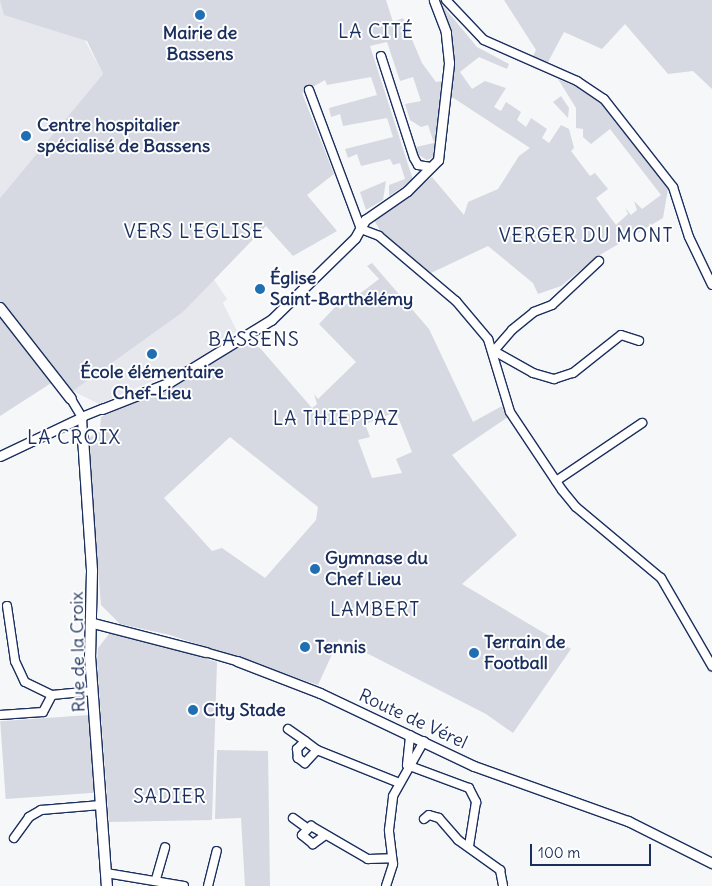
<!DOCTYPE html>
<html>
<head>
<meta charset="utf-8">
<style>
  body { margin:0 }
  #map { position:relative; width:712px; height:886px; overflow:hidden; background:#f6f7f9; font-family:Delius,sans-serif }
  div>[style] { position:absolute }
  .built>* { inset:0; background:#e6e8ee }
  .green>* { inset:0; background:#d6d9e2; transform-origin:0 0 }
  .roads { filter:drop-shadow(1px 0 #1b2f5e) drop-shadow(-1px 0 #1b2f5e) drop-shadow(0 1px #1b2f5e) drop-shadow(0 -1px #1b2f5e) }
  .minor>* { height:8px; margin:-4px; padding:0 4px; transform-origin:4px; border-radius:4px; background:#fff }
  .tertiary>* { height:9px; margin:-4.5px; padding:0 4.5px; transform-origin:4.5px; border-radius:4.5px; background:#fff }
  .secondary>* { height:10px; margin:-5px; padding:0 5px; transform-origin:5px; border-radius:5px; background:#fff }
  .dots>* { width:14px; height:14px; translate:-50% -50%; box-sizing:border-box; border:2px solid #fff; border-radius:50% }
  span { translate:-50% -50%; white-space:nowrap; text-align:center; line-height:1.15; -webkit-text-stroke:4px #fff; paint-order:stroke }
  .poi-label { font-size:18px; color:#1b2f5e; font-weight:700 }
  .left { translate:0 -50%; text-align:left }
  .street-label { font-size:18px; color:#1b2f5e }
  .neighbourhood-label { font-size:19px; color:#1b2f5e; letter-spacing:1px }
  .quarter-label { font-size:20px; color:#1b2f5e; letter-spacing:1px }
  .scale { position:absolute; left:530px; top:844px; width:121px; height:22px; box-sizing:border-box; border:2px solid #1b2f5e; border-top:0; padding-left:6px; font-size:15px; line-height:18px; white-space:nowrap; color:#1b2f5e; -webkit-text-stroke:4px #fff; paint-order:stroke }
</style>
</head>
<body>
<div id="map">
  <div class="built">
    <i style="clip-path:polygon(0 0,63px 0,103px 74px,0 198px)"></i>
    <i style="clip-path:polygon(213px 278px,227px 299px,223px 303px,237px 331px,191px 365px,99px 404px,73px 391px,183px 312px)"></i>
  </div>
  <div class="green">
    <i style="clip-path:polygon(0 0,386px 0,393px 22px,403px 18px,422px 63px,436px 82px,442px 81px,436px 156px,427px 160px,417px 154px,416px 147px,434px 143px,428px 125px,421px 127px,410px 120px,405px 104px,421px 101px,413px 77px,400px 81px,387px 42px,370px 46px,413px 180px,389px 196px,389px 185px,405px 179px,400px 163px,393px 165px,390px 159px,361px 166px,357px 154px,348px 158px,345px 149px,393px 137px,387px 118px,343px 126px,340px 114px,331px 117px,329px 108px,377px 95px,371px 77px,327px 85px,325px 80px,302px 93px,334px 174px,307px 195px,337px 231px,293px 256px,266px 226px,183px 312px,73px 391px,56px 380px,0 416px,0 198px,103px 74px,87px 41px,4px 15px)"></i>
    <i style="clip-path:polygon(438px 0,477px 47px,509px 64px,507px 69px,479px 57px,460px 72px,472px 89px,485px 81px,506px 88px,494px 107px,501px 111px,506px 102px,521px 112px,517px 120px,526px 127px,531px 118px,547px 129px,542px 138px,549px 143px,561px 125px,569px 129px,574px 148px,571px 151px,590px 176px,595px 173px,608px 189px,596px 198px,616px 225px,628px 214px,625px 208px,631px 215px,637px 210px,634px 201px,642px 209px,661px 195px,610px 129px,591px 144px,583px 137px,583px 129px,576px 128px,576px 108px,558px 79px,586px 91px,611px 112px,668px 189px,663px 218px,598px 256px,561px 286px,538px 294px,533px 283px,488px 246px,431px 273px,381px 232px,374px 220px,432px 177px,464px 215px,468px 202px,498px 189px,519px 156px,530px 148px,452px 97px,453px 47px)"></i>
    <i style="clip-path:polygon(504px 0,712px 0,712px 89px,693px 71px,668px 74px,625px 24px,602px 49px,564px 32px,547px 64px,541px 62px,532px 58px,536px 50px)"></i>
    <i style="clip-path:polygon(561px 96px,569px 108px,568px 118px,553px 102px)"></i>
    <i style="clip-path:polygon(386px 181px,383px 200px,366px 210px,360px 192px)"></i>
    <i style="clip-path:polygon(evenodd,372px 263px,429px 329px,473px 422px,502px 406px,508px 417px,452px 455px,517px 535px,462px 584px,571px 649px,513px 733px,486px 714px,339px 639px,318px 685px,170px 635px,120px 624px,101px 605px,87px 440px,100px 429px,101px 417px,180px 382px,245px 341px,260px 348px,312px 408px,317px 404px,314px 394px,318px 399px,356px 362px,319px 324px,337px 305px,340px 309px,379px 279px,367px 266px,372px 263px,396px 412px,412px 452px,396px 459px,402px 473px,372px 478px,358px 440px,370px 437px,365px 424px,396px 412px,372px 263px,230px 437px,318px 507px,316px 520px,265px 578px,222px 548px,212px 551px,164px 498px,230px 437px)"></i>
    <i style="clip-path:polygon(118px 633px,217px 662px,212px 820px,109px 822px,97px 663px,98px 648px,109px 634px)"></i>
    <i style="left:89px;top:715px;width:78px;height:89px;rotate:86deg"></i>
    <i style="clip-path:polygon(217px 750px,268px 751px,270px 886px,245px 886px,241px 818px,215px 819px)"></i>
  </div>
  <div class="roads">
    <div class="minor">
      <i style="left:446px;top:0;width:55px;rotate:46.5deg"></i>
      <i style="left:484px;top:40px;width:102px;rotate:23.8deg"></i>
      <i style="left:577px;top:81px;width:32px;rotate:34deg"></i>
      <i style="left:604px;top:99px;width:112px;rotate:51.9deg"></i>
      <i style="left:673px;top:187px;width:52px;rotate:72.3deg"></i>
      <i style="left:689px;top:237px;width:53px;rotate:64.4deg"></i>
      <i style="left:381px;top:56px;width:107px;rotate:72.1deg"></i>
      <i style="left:414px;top:158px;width:8px;rotate:60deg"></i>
      <i style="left:418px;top:165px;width:13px;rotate:9deg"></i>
      <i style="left:309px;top:90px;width:148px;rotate:69.5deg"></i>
      <i style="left:361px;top:229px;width:19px;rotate:21deg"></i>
      <i style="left:379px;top:236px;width:101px;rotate:40.2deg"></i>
      <i style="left:456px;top:301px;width:50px;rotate:49.9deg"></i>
      <i style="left:488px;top:339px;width:76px;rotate:73.2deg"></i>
      <i style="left:510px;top:412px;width:94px;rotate:56.3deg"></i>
      <i style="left:562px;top:490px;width:22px;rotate:51deg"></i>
      <i style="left:576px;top:507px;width:111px;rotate:39.9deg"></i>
      <i style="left:661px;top:578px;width:102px;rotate:59.9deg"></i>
      <i style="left:599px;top:261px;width:64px;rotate:136.9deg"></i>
      <i style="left:552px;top:305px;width:19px;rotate:159deg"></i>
      <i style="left:534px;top:312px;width:28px;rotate:141deg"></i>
      <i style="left:512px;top:330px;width:28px;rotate:131deg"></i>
      <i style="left:494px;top:351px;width:45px;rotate:29.4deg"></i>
      <i style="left:533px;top:373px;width:22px;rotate:16deg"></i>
      <i style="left:554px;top:379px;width:20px;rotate:-18deg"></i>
      <i style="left:573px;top:373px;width:61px;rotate:-38.4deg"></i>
      <i style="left:621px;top:335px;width:19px;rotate:18deg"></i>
      <i style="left:71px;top:399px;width:21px;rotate:59deg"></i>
      <i style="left:82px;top:417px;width:21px;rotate:87deg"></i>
      <i style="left:82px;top:417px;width:22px;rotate:-22deg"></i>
      <i style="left:556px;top:481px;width:104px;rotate:-34deg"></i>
      <i style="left:7px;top:606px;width:56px;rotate:81.7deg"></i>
      <i style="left:15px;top:661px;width:23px;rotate:65deg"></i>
      <i style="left:25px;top:682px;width:30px;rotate:26deg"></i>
      <i style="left:52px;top:695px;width:41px;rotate:-5.6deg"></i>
      <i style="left:205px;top:652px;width:33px;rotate:16deg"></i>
      <i style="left:0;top:715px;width:43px;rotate:-4deg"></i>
      <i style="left:43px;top:712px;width:19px;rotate:-62deg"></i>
      <i style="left:288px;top:729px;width:21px;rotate:35deg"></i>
      <i style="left:317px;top:750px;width:18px;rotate:133deg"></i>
      <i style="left:305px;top:763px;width:9px;rotate:-144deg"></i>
      <i style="left:298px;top:758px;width:9px;rotate:-96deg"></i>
      <i style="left:297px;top:749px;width:11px;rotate:-45deg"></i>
      <i style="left:305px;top:741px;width:15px;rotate:37deg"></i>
      <i style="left:317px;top:750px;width:86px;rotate:21.8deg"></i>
      <i style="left:407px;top:765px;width:66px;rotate:20.4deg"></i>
      <i style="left:469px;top:788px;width:16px;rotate:63deg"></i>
      <i style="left:476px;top:802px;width:45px;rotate:99deg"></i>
      <i style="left:407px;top:765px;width:30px;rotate:-84deg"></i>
      <i style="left:293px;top:818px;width:17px;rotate:36deg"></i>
      <i style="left:424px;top:819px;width:6px;rotate:-39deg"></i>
      <i style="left:429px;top:815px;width:10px;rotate:17deg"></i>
      <i style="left:439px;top:818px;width:29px;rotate:49deg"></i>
      <i style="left:458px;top:840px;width:52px;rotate:35.5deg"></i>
      <i style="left:500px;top:870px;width:16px;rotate:79deg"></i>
      <i style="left:324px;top:836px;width:14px;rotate:144deg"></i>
      <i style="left:313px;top:844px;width:14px;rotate:-141deg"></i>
      <i style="left:302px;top:835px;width:13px;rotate:-45deg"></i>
      <i style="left:311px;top:826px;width:66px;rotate:30.1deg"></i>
      <i style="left:368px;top:859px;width:24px;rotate:-2deg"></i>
      <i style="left:14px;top:838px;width:26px;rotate:-54deg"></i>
      <i style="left:29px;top:817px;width:14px;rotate:-30deg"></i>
      <i style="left:41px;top:810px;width:60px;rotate:-4.8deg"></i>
      <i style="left:106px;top:873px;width:79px;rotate:9.5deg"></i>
      <i style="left:156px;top:879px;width:33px;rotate:-74deg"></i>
      <i style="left:208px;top:886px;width:36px;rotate:-76deg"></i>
      <i style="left:386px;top:886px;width:23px;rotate:-72deg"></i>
      <i style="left:393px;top:864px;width:34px;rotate:-97deg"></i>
      <i style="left:389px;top:830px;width:34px;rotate:-83deg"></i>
      <i style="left:393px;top:796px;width:63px;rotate:-60.6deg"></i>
    </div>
    <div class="tertiary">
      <i style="left:102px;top:409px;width:71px;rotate:-21.5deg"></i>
      <i style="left:168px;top:383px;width:121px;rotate:-31.5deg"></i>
      <i style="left:271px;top:320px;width:117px;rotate:-44.3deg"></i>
      <i style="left:355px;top:238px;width:21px;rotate:-61deg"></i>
      <i style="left:365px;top:220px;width:51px;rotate:-34.6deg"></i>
      <i style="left:407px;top:191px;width:44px;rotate:-45deg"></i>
      <i style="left:438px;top:160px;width:98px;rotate:-83.5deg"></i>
      <i style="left:449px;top:63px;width:31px;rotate:-96deg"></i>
      <i style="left:446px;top:32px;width:34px;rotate:-111deg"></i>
      <i style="left:0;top:456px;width:91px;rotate:-25.4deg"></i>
      <i style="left:93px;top:623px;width:116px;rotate:14.5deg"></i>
      <i style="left:237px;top:661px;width:89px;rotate:21.1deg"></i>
      <i style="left:320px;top:693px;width:170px;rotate:25.4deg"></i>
      <i style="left:474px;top:766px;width:164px;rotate:19.7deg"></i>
      <i style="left:628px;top:821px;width:94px;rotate:26.6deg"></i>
    </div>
    <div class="secondary">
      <i style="left:0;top:308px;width:115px;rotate:52deg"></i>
      <i style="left:83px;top:438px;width:133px;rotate:86.1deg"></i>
      <i style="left:92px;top:571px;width:85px;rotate:91.3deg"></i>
      <i style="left:90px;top:656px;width:231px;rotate:85.8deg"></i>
    </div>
  </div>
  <div class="dots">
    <i style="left:200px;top:15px;background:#1f6fb2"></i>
    <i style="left:26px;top:136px;background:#1f6fb2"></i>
    <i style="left:260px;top:289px;background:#1f6fb2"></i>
    <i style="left:152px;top:354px;background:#1f6fb2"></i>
    <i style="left:315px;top:569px;background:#1f6fb2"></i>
    <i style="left:305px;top:647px;background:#1f6fb2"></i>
    <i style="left:474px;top:653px;background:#1f6fb2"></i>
    <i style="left:193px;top:710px;background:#1f6fb2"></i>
  </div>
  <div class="poi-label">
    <span style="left:200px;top:44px">Mairie de<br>Bassens</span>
    <span class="left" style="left:37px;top:136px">Centre hospitalier<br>spécialisé de Bassens</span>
    <span class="left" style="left:270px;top:289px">Église<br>Saint-Barthélémy</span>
    <span style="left:152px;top:383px">École élémentaire<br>Chef-Lieu</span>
    <span class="left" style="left:325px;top:569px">Gymnase du<br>Chef Lieu</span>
    <span class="left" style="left:484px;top:653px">Terrain de<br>Football</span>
    <span class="left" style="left:315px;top:647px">Tennis</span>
    <span class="left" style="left:203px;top:710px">City Stade</span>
  </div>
  <div class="street-label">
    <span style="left:78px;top:652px;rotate:-91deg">Rue de la Croix</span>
    <span style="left:413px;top:719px;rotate:25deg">Route de Vérel</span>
  </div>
  <div class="neighbourhood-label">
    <span style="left:376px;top:32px">LA CITÉ</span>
    <span style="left:194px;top:232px">VERS L'EGLISE</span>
    <span style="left:586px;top:236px">VERGER DU MONT</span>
    <span style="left:336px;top:419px">LA THIEPPAZ</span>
    <span style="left:74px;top:438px">LA CROIX</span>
    <span style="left:375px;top:610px">LAMBERT</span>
    <span style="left:170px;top:797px">SADIER</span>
  </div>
  <div class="quarter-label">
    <span style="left:254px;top:338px">BASSENS</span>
  </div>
  <div class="scale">100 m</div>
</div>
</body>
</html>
